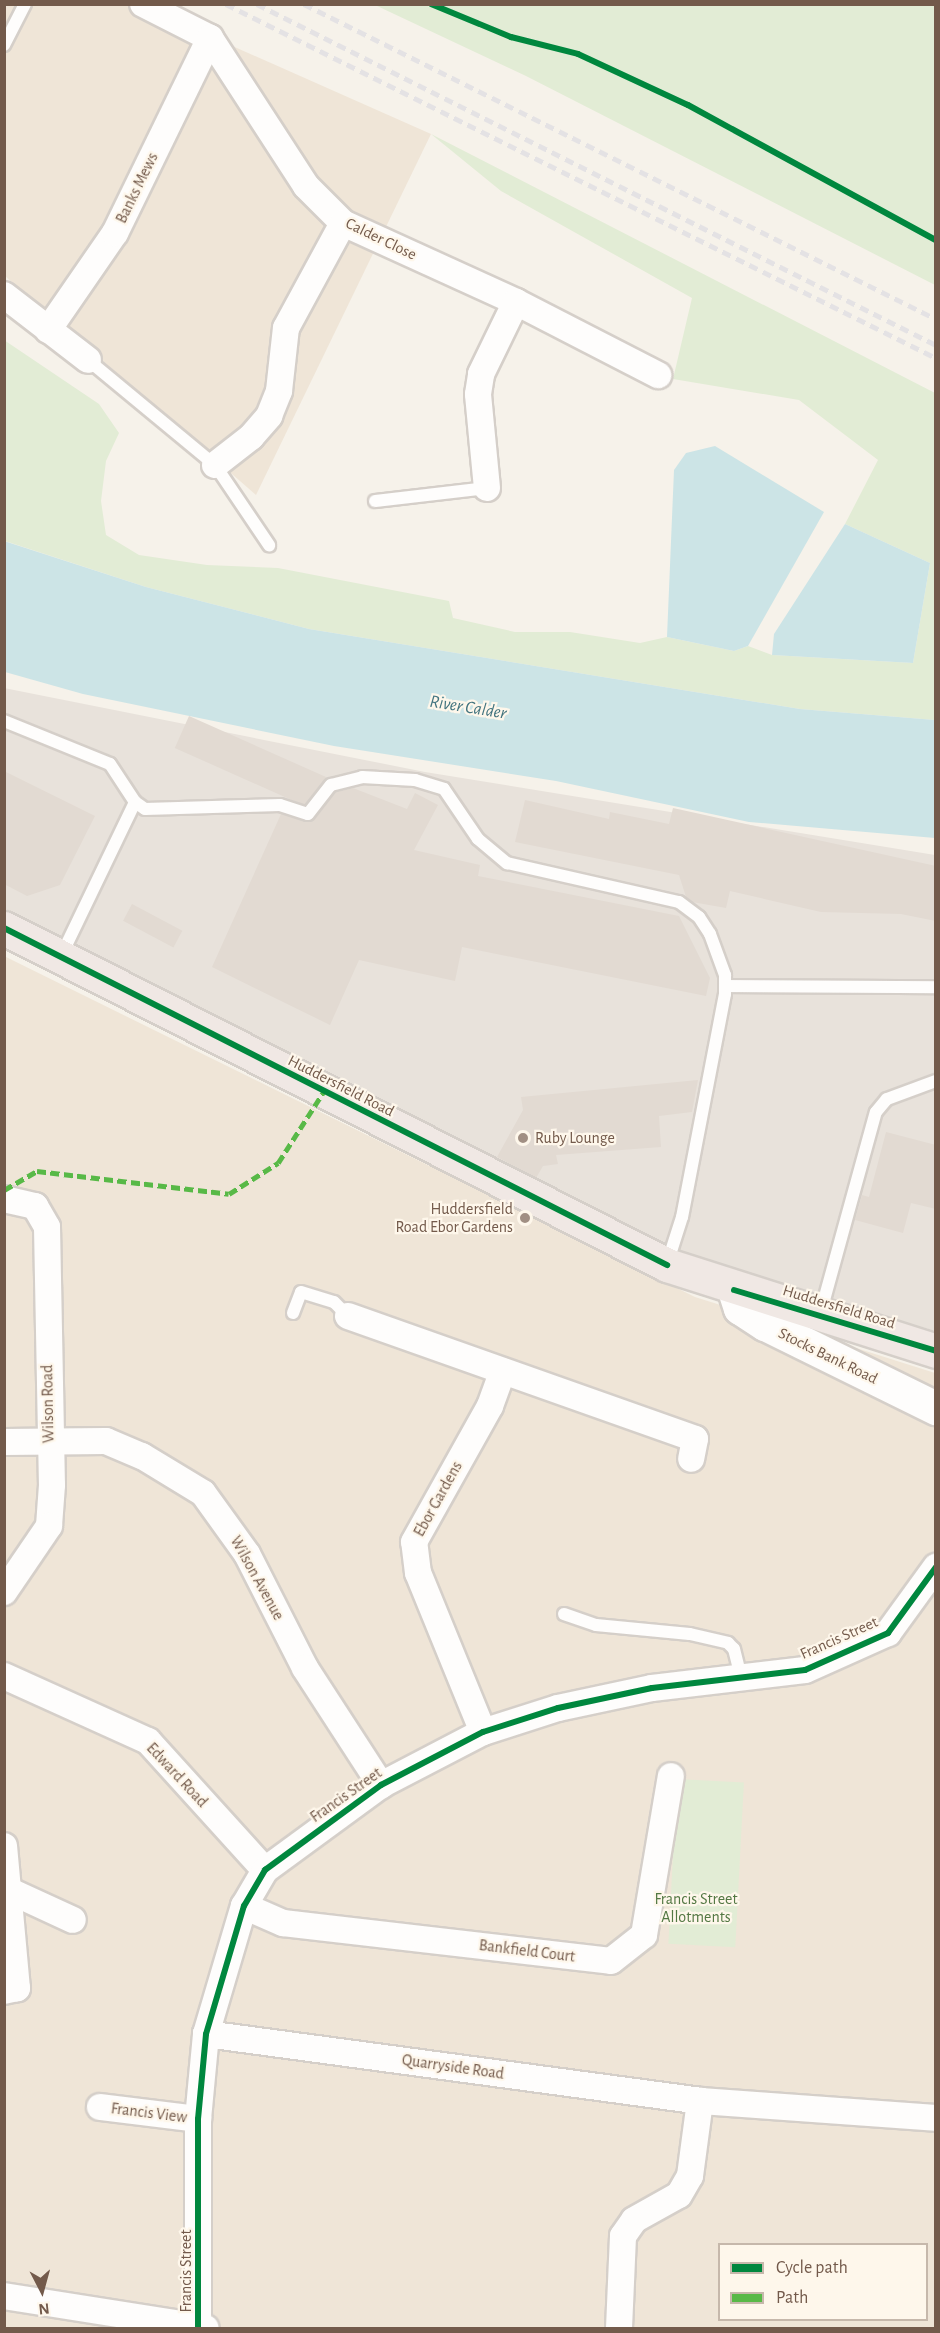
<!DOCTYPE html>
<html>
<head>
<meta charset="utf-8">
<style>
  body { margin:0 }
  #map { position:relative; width:940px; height:2333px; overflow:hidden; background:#f6f2ea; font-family:"Alegreya Sans",sans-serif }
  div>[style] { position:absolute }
  .residential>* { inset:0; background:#efe5d7 }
  .industrial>* { inset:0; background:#e8e2db }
  .green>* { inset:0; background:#e2ecd5; transform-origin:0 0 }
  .water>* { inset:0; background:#cce4e6 }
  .building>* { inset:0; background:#e2dad2; transform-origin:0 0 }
  .roads { filter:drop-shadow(2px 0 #d5cfc9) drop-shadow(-2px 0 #d5cfc9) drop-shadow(0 2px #d5cfc9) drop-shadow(0 -2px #d5cfc9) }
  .lane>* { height:12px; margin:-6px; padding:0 6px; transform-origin:6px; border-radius:6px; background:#fefdfc }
  .street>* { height:26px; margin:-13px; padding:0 13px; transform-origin:13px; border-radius:13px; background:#fefdfc }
  .secondary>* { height:33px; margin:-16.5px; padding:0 16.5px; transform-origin:16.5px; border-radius:16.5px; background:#fefdfc }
  .highway>* { height:33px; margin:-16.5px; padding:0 16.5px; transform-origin:16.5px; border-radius:16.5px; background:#f0e8e4 }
  .rail>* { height:4.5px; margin-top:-2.25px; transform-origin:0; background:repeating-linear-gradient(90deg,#e4e2e4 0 9px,transparent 0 15px) }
  .quiet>* { height:4.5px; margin-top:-2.25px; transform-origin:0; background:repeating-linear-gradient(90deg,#58b947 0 9px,transparent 0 13.5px) }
  .cycleway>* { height:6px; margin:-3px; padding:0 3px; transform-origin:3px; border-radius:3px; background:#00873e }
  .dots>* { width:16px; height:16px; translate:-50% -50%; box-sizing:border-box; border:3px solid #fef7eb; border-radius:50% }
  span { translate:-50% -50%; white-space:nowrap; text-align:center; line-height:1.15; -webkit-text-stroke:4.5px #fef7eb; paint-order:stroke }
  .street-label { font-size:16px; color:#735a4b }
  .poi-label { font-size:16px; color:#735a4b }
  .left { translate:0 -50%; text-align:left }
  .right { translate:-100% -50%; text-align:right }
  .park-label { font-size:16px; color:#537843 }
  .water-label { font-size:18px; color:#43747f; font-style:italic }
  .frame { position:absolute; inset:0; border:6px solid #735a4b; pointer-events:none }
  .legend { position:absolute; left:718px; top:2243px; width:210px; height:78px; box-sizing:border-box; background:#fef7eb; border:2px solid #c6b8ab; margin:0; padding:8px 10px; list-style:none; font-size:18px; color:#735a4b }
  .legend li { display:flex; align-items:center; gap:12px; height:30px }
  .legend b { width:30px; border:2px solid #c6b8ab }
  .north { position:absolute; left:12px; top:2261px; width:60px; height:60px; -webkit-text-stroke:4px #fef7eb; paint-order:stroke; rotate:174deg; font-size:16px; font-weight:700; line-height:24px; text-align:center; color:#735a4b }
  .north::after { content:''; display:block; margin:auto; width:21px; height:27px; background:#735a4b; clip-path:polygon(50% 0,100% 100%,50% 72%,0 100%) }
</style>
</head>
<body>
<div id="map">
  <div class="residential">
    <i style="clip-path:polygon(4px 5px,140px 5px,431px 134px,256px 495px,5px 276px)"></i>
    <i style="clip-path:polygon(evenodd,4px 956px,695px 1297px,935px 1373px,935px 2328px,5px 2328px,4px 956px,720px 2244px,926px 2244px,926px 2320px,720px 2320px,720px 2244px)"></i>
  </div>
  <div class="industrial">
    <i style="clip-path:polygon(4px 688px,425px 772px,935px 855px,935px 1331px,687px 1256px,5px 909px)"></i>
  </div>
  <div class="green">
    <i style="clip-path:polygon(375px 5px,935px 5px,935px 285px,526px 76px)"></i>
    <i style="clip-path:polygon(431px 134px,935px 393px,935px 720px,800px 709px,309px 629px,146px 587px,5px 541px,4px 340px,99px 404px,119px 433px,106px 461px,101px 501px,106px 535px,139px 555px,207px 565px,278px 568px,449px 601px,453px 618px,515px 632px,570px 632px,640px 643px,667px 637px,734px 651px,748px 646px,772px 655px,913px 663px,930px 563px,845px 524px,878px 460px,799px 400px,673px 379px,692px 298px,501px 191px)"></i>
    <i style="left:677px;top:1779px;width:67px;height:165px;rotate:3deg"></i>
  </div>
  <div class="water">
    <i style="clip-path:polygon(715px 446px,824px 512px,748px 646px,734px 651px,667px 637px,674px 470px,686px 453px)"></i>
    <i style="clip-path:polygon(845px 524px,930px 563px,913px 663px,772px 655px,774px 634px)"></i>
    <i style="clip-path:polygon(4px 541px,146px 587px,309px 629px,800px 709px,935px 720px,935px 838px,749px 822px,556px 781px,334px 746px,83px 694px,5px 672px)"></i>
  </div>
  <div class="building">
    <i style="left:189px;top:716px;width:150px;height:35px;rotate:24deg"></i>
    <i style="clip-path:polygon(4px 771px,95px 816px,60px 885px,27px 896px,4px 884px)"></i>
    <i style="clip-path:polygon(353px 788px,407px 809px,415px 793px,438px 805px,414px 850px,480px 865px,478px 876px,679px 916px,710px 978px,706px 996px,462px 947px,455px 981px,359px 960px,330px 1025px,212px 967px,281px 814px,311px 822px,336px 792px)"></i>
    <i style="clip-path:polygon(525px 800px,609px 819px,610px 812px,669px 824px,673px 808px,936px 866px,936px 921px,901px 914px,821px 912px,730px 891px,726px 908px,692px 902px,686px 897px,679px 875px,515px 842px)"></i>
    <i style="left:132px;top:904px;width:57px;height:19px;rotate:28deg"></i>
    <i style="clip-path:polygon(698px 1080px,692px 1112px,659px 1116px,661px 1147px,556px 1155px,558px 1164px,543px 1166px,536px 1178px,497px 1157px,523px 1110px,521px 1097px)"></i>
    <i style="clip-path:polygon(886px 1132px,936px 1145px,936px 1209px,911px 1203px,903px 1233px,855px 1220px,862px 1195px,869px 1197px)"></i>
  </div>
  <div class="roads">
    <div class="lane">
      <i style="left:4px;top:45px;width:46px;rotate:-62.9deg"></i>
      <i style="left:88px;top:360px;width:165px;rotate:39.6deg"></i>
      <i style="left:215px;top:465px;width:97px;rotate:56deg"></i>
      <i style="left:375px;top:501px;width:113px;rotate:-6.6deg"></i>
      <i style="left:4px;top:721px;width:114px;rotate:22.1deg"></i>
      <i style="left:110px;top:764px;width:45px;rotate:56.7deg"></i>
      <i style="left:61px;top:956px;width:171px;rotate:-64.3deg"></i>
      <i style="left:135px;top:802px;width:12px;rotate:35deg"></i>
      <i style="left:145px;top:809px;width:135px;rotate:-1.7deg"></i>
      <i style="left:280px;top:805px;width:29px;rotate:18deg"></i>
      <i style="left:308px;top:814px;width:37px;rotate:-52deg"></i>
      <i style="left:331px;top:785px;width:32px;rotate:-14deg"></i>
      <i style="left:362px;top:777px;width:53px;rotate:3.2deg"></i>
      <i style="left:415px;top:780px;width:30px;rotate:17deg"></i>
      <i style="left:444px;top:789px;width:60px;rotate:55.8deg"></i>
      <i style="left:478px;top:839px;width:38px;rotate:40deg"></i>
      <i style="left:507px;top:863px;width:176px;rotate:12.8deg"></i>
      <i style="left:679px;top:902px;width:25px;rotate:37deg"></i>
      <i style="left:699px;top:917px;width:20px;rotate:57deg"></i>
      <i style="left:710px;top:934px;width:44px;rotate:69.9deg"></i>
      <i style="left:725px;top:975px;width:19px;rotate:90deg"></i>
      <i style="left:725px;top:994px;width:227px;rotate:100.9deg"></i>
      <i style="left:682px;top:1217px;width:49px;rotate:107.7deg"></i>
      <i style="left:725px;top:986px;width:211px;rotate:0.3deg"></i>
      <i style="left:821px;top:1311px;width:206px;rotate:-74.6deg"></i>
      <i style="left:876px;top:1112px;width:17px;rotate:-50deg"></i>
      <i style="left:887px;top:1099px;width:52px;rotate:-20.2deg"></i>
      <i style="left:293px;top:1313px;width:22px;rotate:-69deg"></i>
      <i style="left:301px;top:1292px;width:34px;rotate:17deg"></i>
      <i style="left:334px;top:1302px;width:20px;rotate:45deg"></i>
      <i style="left:564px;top:1614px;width:34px;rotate:19deg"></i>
      <i style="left:596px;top:1625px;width:94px;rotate:5.5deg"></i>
      <i style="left:690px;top:1634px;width:39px;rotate:13deg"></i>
      <i style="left:728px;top:1643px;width:8px;rotate:45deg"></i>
      <i style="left:734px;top:1649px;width:30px;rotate:76deg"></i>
    </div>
    <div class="street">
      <i style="left:143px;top:4px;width:75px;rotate:26.9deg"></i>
      <i style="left:210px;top:38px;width:176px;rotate:57deg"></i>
      <i style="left:306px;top:186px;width:52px;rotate:45deg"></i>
      <i style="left:343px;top:223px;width:190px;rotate:24.5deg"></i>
      <i style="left:516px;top:302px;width:160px;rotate:27.2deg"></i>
      <i style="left:4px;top:295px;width:106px;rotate:37.7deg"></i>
      <i style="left:48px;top:330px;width:118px;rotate:-55.4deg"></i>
      <i style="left:115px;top:233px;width:217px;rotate:-64deg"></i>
      <i style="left:215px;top:465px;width:46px;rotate:-37.9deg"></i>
      <i style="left:251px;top:437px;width:28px;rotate:-49deg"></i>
      <i style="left:269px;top:416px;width:27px;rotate:-68deg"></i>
      <i style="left:279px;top:391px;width:63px;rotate:-83.7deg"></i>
      <i style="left:286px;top:328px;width:119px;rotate:-61.5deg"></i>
      <i style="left:487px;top:488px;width:94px;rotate:-95.5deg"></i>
      <i style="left:478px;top:394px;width:20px;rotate:-81deg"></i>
      <i style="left:481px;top:374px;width:80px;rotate:-64.1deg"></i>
      <i style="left:4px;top:1199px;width:32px;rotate:13deg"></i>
      <i style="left:35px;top:1206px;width:24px;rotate:60deg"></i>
      <i style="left:47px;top:1227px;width:258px;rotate:88.9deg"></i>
      <i style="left:52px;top:1485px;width:41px;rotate:94.2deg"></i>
      <i style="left:49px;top:1526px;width:80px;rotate:124.3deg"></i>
      <i style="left:348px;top:1316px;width:368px;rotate:19.5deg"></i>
      <i style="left:695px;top:1439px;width:20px;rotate:101deg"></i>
      <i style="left:4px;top:1442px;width:102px;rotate:-0.6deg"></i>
      <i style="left:106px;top:1441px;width:39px;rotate:23deg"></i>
      <i style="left:142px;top:1456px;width:71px;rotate:31.2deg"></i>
      <i style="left:203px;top:1493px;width:75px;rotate:54.2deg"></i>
      <i style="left:247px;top:1554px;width:128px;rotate:63deg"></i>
      <i style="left:305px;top:1668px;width:140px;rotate:57deg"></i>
      <i style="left:4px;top:1676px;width:158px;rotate:24.3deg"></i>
      <i style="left:148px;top:1741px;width:174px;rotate:47.8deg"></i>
      <i style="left:483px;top:1732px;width:172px;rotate:-112.2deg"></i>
      <i style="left:418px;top:1573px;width:31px;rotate:-97deg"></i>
      <i style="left:414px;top:1542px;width:156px;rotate:-60.8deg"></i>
      <i style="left:490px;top:1406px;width:37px;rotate:-70deg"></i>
      <i style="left:4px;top:1846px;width:143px;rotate:84.8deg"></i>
      <i style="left:17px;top:1988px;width:13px;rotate:167deg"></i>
      <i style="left:10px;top:1891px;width:69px;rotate:24.7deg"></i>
      <i style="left:244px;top:1906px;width:43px;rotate:23.6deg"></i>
      <i style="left:283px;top:1923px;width:330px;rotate:6.6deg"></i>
      <i style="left:611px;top:1961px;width:42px;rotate:-38.2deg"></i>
      <i style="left:644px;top:1935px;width:161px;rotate:-80.4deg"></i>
      <i style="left:206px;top:2034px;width:499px;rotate:7.7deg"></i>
      <i style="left:700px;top:2101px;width:237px;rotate:4.1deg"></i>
      <i style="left:100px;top:2107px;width:99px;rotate:7deg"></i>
      <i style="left:4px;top:2296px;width:204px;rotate:9deg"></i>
      <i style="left:198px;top:2328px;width:209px;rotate:-90deg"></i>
      <i style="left:198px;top:2119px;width:85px;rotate:-84.6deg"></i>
      <i style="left:206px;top:2034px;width:134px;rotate:-73.5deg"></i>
      <i style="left:244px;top:1906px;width:42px;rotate:-59.7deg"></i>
      <i style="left:265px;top:1870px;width:144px;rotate:-36.2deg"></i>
      <i style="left:381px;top:1785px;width:115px;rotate:-27.5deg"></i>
      <i style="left:483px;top:1732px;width:79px;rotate:-17.7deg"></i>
      <i style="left:558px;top:1708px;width:96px;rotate:-12deg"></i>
      <i style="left:652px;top:1688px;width:154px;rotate:-6.7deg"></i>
      <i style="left:805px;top:1670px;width:91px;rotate:-24deg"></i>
      <i style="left:888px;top:1633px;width:82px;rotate:-54deg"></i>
      <i style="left:619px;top:2328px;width:92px;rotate:-87.5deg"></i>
      <i style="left:623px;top:2236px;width:19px;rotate:-55deg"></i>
      <i style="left:634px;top:2220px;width:51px;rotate:-29.1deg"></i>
      <i style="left:679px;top:2195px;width:22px;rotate:-60deg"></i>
      <i style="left:690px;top:2176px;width:76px;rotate:-82.4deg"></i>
    </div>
    <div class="secondary">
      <i style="left:734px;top:1290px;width:19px;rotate:72deg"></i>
      <i style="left:740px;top:1308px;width:30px;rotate:33deg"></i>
      <i style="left:765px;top:1324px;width:191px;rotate:26.2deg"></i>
    </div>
    <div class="highway">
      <i style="left:4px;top:928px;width:744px;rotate:26.94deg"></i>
      <i style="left:667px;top:1265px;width:282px;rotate:17.7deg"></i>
    </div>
  </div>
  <div class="rail">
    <i style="left:226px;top:4px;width:793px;rotate:26.5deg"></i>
    <i style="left:257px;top:4px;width:760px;rotate:26.67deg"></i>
    <i style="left:304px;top:4px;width:706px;rotate:26.49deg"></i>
  </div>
  <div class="quiet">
    <i style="left:4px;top:1190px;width:38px;rotate:-30deg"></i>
    <i style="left:37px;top:1171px;width:193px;rotate:6.8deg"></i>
    <i style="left:229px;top:1194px;width:58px;rotate:-32.3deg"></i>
    <i style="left:278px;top:1163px;width:85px;rotate:-57.4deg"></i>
  </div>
  <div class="cycleway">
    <i style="left:431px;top:4px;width:87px;rotate:22.4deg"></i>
    <i style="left:511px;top:37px;width:69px;rotate:14.2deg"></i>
    <i style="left:578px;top:54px;width:121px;rotate:24.9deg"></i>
    <i style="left:688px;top:105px;width:282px;rotate:28.6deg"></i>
    <i style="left:4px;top:928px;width:744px;rotate:26.94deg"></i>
    <i style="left:734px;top:1290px;width:211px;rotate:16.8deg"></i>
    <i style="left:198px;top:2328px;width:209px;rotate:-90deg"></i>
    <i style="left:198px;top:2119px;width:85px;rotate:-84.6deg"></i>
    <i style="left:206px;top:2034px;width:134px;rotate:-73.5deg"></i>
    <i style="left:244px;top:1906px;width:42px;rotate:-59.7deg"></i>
    <i style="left:265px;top:1870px;width:144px;rotate:-36.2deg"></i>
    <i style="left:381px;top:1785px;width:115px;rotate:-27.5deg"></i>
    <i style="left:483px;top:1732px;width:79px;rotate:-17.7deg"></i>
    <i style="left:558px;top:1708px;width:96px;rotate:-12deg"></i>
    <i style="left:652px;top:1688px;width:154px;rotate:-6.7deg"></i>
    <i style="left:805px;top:1670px;width:91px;rotate:-24deg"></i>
    <i style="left:888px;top:1633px;width:82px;rotate:-54deg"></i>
  </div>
  <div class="dots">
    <i style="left:523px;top:1138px;background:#a18f83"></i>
    <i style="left:525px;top:1218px;background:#a18f83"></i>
  </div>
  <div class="street-label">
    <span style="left:137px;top:188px;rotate:-64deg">Banks Mews</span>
    <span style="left:381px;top:239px;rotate:26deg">Calder Close</span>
    <span style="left:341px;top:1086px;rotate:27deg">Huddersfield Road</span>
    <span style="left:839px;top:1307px;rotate:17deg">Huddersfield Road</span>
    <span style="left:828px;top:1356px;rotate:26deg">Stocks Bank Road</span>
    <span style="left:48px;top:1404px;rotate:-91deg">Wilson Road</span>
    <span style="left:438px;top:1499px;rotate:-61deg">Ebor Gardens</span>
    <span style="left:257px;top:1578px;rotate:61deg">Wilson Avenue</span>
    <span style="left:839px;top:1638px;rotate:-24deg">Francis Street</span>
    <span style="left:177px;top:1775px;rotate:47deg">Edward Road</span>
    <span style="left:346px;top:1795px;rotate:-35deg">Francis Street</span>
    <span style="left:527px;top:1951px;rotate:7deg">Bankfield Court</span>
    <span style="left:453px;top:2067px;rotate:8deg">Quarryside Road</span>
    <span style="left:149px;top:2113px;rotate:7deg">Francis View</span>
    <span style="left:186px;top:2271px;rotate:-90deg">Francis Street</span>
  </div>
  <div class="poi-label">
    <span class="left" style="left:535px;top:1138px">Ruby Lounge</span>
    <span class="right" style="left:513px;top:1218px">Huddersfield<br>Road Ebor Gardens</span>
  </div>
  <div class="park-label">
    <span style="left:696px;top:1908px">Francis Street<br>Allotments</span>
  </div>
  <div class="water-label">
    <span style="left:468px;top:708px;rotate:9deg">River Calder</span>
  </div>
  <div class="frame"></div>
  <ul class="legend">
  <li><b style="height:8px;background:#00873e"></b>Cycle path</li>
  <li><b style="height:8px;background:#58b947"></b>Path</li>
  </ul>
  <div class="north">N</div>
</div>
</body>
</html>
